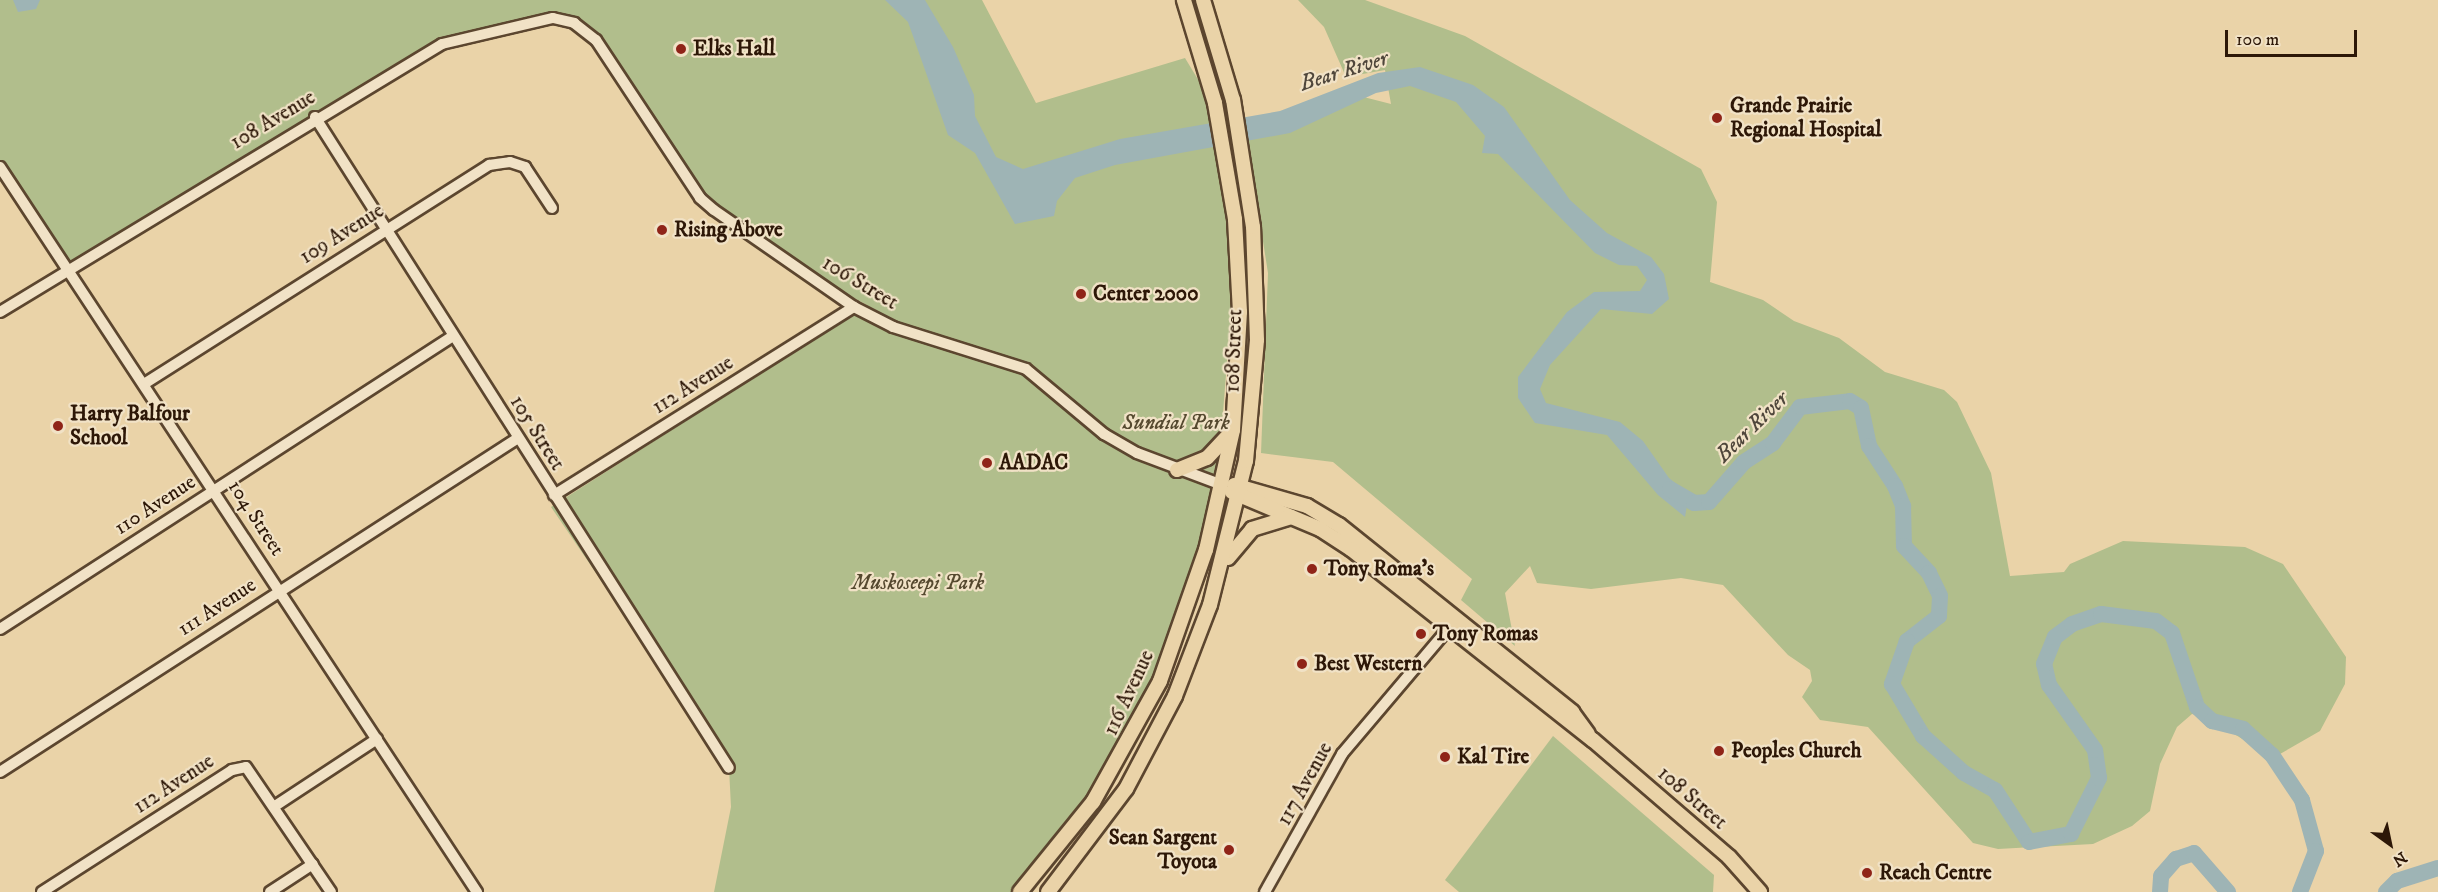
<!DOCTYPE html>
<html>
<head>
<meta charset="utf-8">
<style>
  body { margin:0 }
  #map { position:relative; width:2438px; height:892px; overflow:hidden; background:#ead3a8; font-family:"IM FELL DW Pica",serif }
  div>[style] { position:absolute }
  .green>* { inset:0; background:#b1be8c }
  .water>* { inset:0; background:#9eb4b5 }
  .river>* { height:16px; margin:-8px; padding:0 8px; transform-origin:8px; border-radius:8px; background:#9eb4b5 }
  .roads { filter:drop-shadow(2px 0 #5c462f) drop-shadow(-2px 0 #5c462f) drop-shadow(0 2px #5c462f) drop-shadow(0 -2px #5c462f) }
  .minor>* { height:10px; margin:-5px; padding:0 5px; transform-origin:5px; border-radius:5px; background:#f1e2c6 }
  .major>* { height:14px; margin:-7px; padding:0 7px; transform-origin:7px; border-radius:7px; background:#ead3a8 }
  .dots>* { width:16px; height:16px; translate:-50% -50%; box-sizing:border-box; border:3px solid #f1e2c6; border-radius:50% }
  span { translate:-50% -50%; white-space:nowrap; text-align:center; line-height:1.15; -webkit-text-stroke:4.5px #f1e2c6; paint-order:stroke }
  .poi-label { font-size:21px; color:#2d1707; font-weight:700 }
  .left { translate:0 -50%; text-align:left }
  .right { translate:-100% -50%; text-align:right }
  .street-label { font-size:21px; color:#2d1707 }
  .park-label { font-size:21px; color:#55492f; font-style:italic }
  .water-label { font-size:22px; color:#4f463b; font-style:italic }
  .north { position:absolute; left:2360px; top:814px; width:60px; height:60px; -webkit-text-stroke:4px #f1e2c6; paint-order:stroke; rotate:147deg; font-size:16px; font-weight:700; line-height:24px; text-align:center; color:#2d1707 }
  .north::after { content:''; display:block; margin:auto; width:21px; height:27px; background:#2d1707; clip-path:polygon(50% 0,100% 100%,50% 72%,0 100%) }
  .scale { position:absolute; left:2225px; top:30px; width:132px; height:27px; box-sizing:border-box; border:3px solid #2d1707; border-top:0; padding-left:8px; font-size:18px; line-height:21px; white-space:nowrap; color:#2d1707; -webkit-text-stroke:4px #f1e2c6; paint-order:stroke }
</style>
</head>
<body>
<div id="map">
  <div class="green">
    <i style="clip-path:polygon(0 0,982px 0,1036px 103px,1185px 58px,1202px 86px,1221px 167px,1233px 286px,1215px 514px,1206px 550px,1129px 743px,1020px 892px,714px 892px,731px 807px,729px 768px,551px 507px,867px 305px,735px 235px,714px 218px,655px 138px,601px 48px,559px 21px,431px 47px,68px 269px,0 168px)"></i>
    <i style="clip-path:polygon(1298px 0,1365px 0,1465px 36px,1701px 169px,1717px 202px,1710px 282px,1763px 300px,1794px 321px,1839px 338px,1885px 372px,1944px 390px,1957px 402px,1991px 473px,2010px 576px,2064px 572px,2070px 564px,2123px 541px,2245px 547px,2283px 564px,2346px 657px,2345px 684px,2320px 731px,2280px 754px,2260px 750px,2207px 717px,2192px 714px,2177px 727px,2160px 764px,2150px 811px,2132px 826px,2093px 844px,1998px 849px,1973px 843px,1868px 727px,1820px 720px,1802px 697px,1812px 681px,1810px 670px,1788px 655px,1723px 585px,1681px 578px,1591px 589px,1537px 583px,1530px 566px,1505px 593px,1515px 646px,1461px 600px,1472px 579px,1333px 462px,1261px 453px,1268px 273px,1245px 127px,1344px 92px,1391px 104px,1385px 70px,1346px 77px,1324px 27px)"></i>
    <i style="clip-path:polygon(1553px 736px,1714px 875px,1713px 892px,1459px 892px,1445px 880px)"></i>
  </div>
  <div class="water">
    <i style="clip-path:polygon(13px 0,40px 0,36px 9px,18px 12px)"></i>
    <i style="clip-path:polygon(885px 0,925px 0,953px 47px,974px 95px,975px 116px,996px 157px,1023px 169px,1120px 139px,1280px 111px,1378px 73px,1420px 67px,1473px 85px,1504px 107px,1570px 200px,1607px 233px,1651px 257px,1664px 274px,1669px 299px,1652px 314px,1601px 309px,1550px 365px,1540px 389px,1546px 403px,1620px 422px,1643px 441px,1669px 478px,1689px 494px,1685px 517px,1658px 495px,1607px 435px,1535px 423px,1518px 398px,1518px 377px,1567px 312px,1594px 292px,1640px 291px,1647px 280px,1637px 266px,1619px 265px,1595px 253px,1498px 154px,1482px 153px,1485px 136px,1456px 102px,1410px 86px,1376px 93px,1290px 133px,1115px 165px,1075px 178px,1057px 201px,1054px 216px,1015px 224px,975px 153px,948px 135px,908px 22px)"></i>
  </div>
  <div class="river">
    <i style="left:1670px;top:489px;width:28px;rotate:30deg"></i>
    <i style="left:1694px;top:503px;width:15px;rotate:-4deg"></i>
    <i style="left:1709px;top:502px;width:53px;rotate:-48.8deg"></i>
    <i style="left:1744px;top:462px;width:35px;rotate:-33deg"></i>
    <i style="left:1773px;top:443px;width:45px;rotate:-53.1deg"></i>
    <i style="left:1800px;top:407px;width:50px;rotate:-6.8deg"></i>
    <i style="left:1850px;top:401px;width:13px;rotate:32deg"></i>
    <i style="left:1861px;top:408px;width:39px;rotate:78deg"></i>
    <i style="left:1869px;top:446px;width:48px;rotate:57deg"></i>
    <i style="left:1895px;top:486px;width:22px;rotate:68deg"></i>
    <i style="left:1903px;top:506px;width:40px;rotate:88.6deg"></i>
    <i style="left:1904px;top:546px;width:37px;rotate:47deg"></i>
    <i style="left:1929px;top:573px;width:25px;rotate:64deg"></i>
    <i style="left:1940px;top:596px;width:20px;rotate:93deg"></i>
    <i style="left:1939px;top:616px;width:41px;rotate:142deg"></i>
    <i style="left:1907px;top:641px;width:46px;rotate:109.2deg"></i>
    <i style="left:1892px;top:684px;width:61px;rotate:59.2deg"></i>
    <i style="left:1923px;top:736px;width:55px;rotate:42.1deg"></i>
    <i style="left:1964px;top:773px;width:35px;rotate:29deg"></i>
    <i style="left:1995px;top:790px;width:62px;rotate:56.8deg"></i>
    <i style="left:2029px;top:842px;width:43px;rotate:-10.8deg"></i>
    <i style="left:2071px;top:834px;width:63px;rotate:-63.4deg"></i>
    <i style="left:2099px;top:778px;width:28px;rotate:-98deg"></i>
    <i style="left:2095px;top:750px;width:80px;rotate:-125.3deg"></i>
    <i style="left:2049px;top:685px;width:22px;rotate:-103deg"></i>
    <i style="left:2044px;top:664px;width:29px;rotate:-68deg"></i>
    <i style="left:2055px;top:637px;width:21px;rotate:-37deg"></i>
    <i style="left:2072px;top:624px;width:31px;rotate:-19deg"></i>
    <i style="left:2101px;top:614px;width:55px;rotate:7.3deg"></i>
    <i style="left:2156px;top:621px;width:20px;rotate:37deg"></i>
    <i style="left:2172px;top:633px;width:78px;rotate:71.3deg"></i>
    <i style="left:2197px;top:707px;width:21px;rotate:43deg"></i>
    <i style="left:2212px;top:721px;width:32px;rotate:14deg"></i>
    <i style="left:2243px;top:729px;width:39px;rotate:42deg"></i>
    <i style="left:2272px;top:755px;width:54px;rotate:56.3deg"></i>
    <i style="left:2302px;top:800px;width:53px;rotate:74.6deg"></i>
    <i style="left:2316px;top:851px;width:44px;rotate:111.3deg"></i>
    <i style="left:2160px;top:892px;width:16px;rotate:-86deg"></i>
    <i style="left:2161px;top:876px;width:23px;rotate:-49deg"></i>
    <i style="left:2176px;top:859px;width:19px;rotate:-18deg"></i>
    <i style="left:2194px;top:853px;width:52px;rotate:48.9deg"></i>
    <i style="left:2386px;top:892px;width:16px;rotate:-45deg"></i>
    <i style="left:2397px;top:881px;width:43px;rotate:-17.6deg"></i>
  </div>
  <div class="roads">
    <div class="minor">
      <i style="left:315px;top:117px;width:771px;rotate:57.55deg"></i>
      <i style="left:0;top:167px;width:868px;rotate:56.66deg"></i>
      <i style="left:0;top:312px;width:517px;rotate:-31.23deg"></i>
      <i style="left:442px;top:44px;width:114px;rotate:-13.2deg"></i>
      <i style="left:553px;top:18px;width:22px;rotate:13deg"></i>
      <i style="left:574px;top:23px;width:28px;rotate:38deg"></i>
      <i style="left:596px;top:40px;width:189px;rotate:56.6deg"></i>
      <i style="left:700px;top:198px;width:18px;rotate:41deg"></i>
      <i style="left:714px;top:210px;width:170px;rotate:34.7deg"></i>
      <i style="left:854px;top:307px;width:44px;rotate:27.1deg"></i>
      <i style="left:893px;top:327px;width:139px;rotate:17.5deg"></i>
      <i style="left:1026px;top:369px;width:102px;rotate:39.8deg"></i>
      <i style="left:1104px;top:434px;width:38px;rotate:30deg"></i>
      <i style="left:1137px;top:453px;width:91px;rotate:20.6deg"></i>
      <i style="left:144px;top:384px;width:409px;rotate:-32.4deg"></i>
      <i style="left:489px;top:165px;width:21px;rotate:-8deg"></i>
      <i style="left:510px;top:162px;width:16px;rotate:18deg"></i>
      <i style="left:525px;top:167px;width:49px;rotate:56.6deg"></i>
      <i style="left:554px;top:495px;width:354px;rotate:-32.1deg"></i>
      <i style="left:0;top:629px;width:539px;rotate:-32.89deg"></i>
      <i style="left:0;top:772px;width:616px;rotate:-32.81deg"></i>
      <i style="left:275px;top:806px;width:122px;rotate:-33.3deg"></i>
      <i style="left:42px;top:892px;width:226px;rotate:-32.7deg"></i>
      <i style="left:232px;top:770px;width:14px;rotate:-12deg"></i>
      <i style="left:246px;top:767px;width:151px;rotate:55.8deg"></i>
      <i style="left:270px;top:892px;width:51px;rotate:-33.1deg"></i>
      <i style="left:1265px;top:892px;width:158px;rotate:-60.8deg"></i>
      <i style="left:1342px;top:754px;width:172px;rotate:-49.7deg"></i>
    </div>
    <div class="major">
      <i style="left:1177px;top:470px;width:32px;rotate:-22deg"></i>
      <i style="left:1207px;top:458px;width:35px;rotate:-47deg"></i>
      <i style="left:1234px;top:485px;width:76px;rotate:16deg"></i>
      <i style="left:1307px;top:506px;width:37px;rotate:31deg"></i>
      <i style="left:1339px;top:525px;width:299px;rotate:38.7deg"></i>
      <i style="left:1572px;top:712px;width:27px;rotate:54deg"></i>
      <i style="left:1232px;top:492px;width:95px;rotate:22.8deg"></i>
      <i style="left:1320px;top:529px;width:37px;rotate:33deg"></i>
      <i style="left:1351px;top:549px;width:308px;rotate:38.3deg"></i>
      <i style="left:1593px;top:740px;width:179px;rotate:40.7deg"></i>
      <i style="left:1729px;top:857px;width:47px;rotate:48.5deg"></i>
      <i style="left:1228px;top:558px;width:38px;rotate:-50deg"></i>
      <i style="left:1252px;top:529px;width:41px;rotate:-17.1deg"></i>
      <i style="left:1020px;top:892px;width:116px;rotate:-51deg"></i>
      <i style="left:1093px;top:802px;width:138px;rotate:-61deg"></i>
      <i style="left:1160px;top:681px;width:139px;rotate:-70.7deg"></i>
      <i style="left:1206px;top:550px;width:123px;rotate:-77.3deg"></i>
      <i style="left:1233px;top:430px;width:118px;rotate:-86.6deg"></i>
      <i style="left:1240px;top:312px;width:93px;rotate:-93.1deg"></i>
      <i style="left:1235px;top:219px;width:118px;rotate:-99.8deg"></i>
      <i style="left:1215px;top:103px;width:108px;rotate:-106.8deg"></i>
      <i style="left:1048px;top:892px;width:129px;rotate:-52.9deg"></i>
      <i style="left:1126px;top:789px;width:105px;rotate:-62.2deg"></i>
      <i style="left:1175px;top:696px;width:97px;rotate:-69deg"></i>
      <i style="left:1210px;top:605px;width:148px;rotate:-76deg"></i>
      <i style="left:1246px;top:461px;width:121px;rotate:-84.8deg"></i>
      <i style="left:1257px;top:340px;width:113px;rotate:-92deg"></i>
      <i style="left:1253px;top:227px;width:129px;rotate:-98.9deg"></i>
      <i style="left:1233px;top:100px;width:104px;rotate:-106.7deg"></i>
    </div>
  </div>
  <div class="dots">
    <i style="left:681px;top:49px;background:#8f2418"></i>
    <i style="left:1717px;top:118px;background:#8f2418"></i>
    <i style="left:662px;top:230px;background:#8f2418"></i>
    <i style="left:1081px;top:294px;background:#8f2418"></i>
    <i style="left:58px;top:426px;background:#8f2418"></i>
    <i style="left:987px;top:463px;background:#8f2418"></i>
    <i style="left:1312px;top:569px;background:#8f2418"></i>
    <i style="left:1421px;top:634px;background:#8f2418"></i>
    <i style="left:1302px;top:664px;background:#8f2418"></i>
    <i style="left:1719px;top:751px;background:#8f2418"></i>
    <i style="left:1445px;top:757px;background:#8f2418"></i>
    <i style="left:1229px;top:850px;background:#8f2418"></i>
    <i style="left:1867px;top:873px;background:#8f2418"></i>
  </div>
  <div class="poi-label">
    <span class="left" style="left:693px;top:49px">Elks Hall</span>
    <span class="left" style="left:1730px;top:118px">Grande Prairie<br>Regional Hospital</span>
    <span class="left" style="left:674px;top:230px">Rising Above</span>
    <span class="left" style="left:1093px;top:294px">Center 2000</span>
    <span class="left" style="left:70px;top:426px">Harry Balfour<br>School</span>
    <span class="left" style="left:999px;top:463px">AADAC</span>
    <span class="left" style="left:1324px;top:569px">Tony Roma's</span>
    <span class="left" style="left:1433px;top:634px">Tony Romas</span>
    <span class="left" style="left:1314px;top:664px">Best Western</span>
    <span class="left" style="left:1731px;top:751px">Peoples Church</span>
    <span class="left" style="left:1457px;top:757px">Kal Tire</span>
    <span class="right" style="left:1217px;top:850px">Sean Sargent<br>Toyota</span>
    <span class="left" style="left:1879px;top:873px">Reach Centre</span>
  </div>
  <div class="street-label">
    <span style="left:273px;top:120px;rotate:-31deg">108 Avenue</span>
    <span style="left:342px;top:234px;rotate:-32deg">109 Avenue</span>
    <span style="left:860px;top:283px;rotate:31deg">106 Street</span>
    <span style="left:1234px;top:351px;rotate:-88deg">108 Street</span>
    <span style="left:693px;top:385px;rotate:-32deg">112 Avenue</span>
    <span style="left:537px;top:433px;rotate:58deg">105 Street</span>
    <span style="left:155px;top:505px;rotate:-33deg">110 Avenue</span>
    <span style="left:256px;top:518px;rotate:57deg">104 Street</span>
    <span style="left:217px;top:607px;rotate:-33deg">111 Avenue</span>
    <span style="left:1129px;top:693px;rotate:-65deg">116 Avenue</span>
    <span style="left:174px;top:784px;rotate:-33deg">112 Avenue</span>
    <span style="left:1305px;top:784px;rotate:-61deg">117 Avenue</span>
    <span style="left:1692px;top:798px;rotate:41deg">108 Street</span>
  </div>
  <div class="park-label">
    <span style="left:1176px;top:423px">Sundial Park</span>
    <span style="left:918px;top:583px">Muskoseepi Park</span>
  </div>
  <div class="water-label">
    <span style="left:1344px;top:71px;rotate:-17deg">Bear River</span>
    <span style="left:1752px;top:427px;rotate:-44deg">Bear River</span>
  </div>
  <div class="north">N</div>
  <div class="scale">100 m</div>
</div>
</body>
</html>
